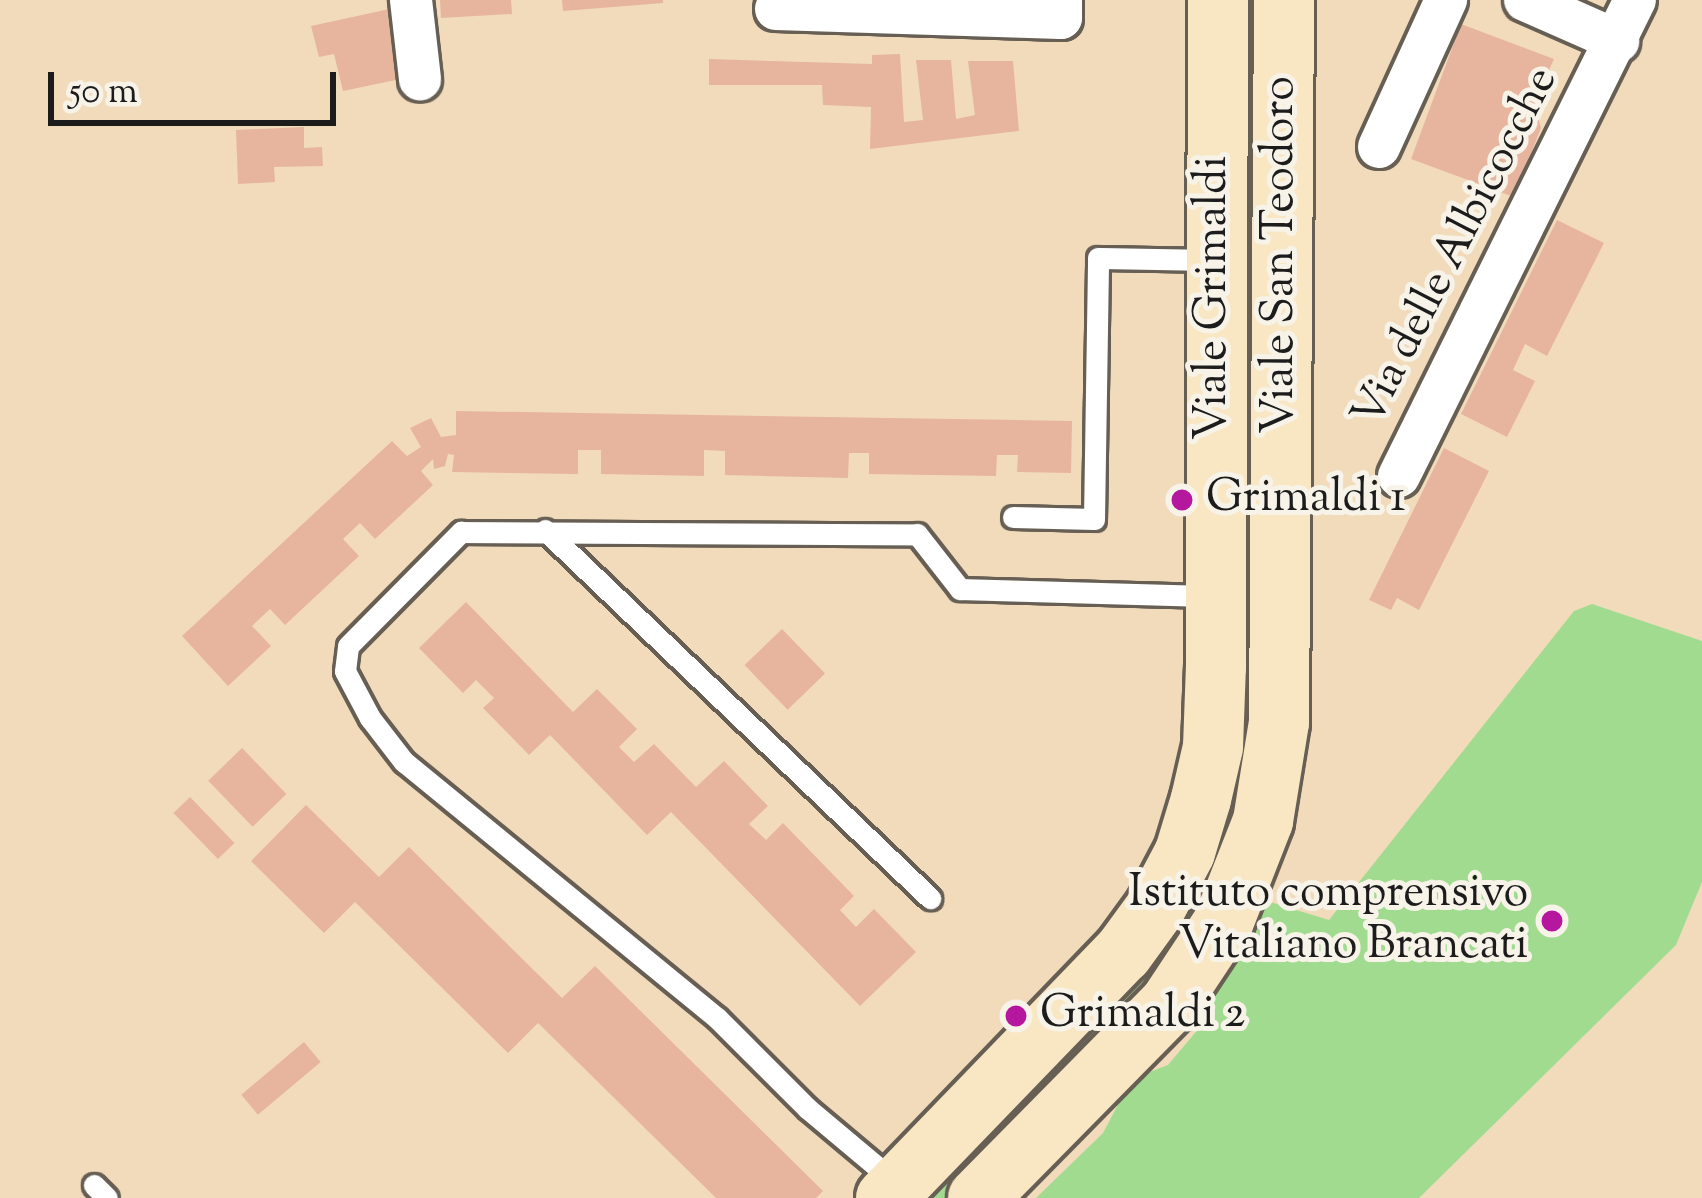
<!DOCTYPE html>
<html>
<head>
<meta charset="utf-8">
<style>
  body { margin:0 }
  #map { position:relative; width:1702px; height:1198px; overflow:hidden; background:#f2dbbb; font-family:"Sorts Mill Goudy",serif }
  div>[style] { position:absolute }
  .green>* { inset:0; background:#a0db8f }
  .building>* { inset:0; background:#e7b59d; transform-origin:0 0 }
  .roads { filter:drop-shadow(3px 0 #675f54) drop-shadow(-3px 0 #675f54) drop-shadow(0 3px #675f54) drop-shadow(0 -3px #675f54) }
  .service>* { height:21px; margin:-10.5px; padding:0 10.5px; transform-origin:10.5px; border-radius:10.5px; background:#fff }
  .minor>* { height:42px; margin:-21px; padding:0 21px; transform-origin:21px; border-radius:21px; background:#fff }
  .secondary>* { height:60px; margin:-30px; padding:0 30px; transform-origin:30px; border-radius:30px; background:#f9e7c3 }
  .dots>* { width:33px; height:33px; translate:-50% -50%; box-sizing:border-box; border:6px solid #f7f3e8; border-radius:50% }
  span { translate:-50% -50%; white-space:nowrap; text-align:center; line-height:1.15; -webkit-text-stroke:10px #f7f3e8; paint-order:stroke }
  .street-label { font-size:45px; color:#1c1c1c }
  .poi-label { font-size:45px; color:#1c1c1c }
  .left { translate:0 -50%; text-align:left }
  .right { translate:-100% -50%; text-align:right }
  .scale { position:absolute; left:48px; top:72px; width:288px; height:54px; box-sizing:border-box; border:6px solid #1c1c1c; border-top:0; padding-left:15px; font-size:36px; line-height:42px; white-space:nowrap; color:#1c1c1c; -webkit-text-stroke:9px #f7f3e8; paint-order:stroke }
</style>
</head>
<body>
<div id="map">
  <div class="green">
    <i style="clip-path:polygon(1240px 0,1263px 0,1257px 755px,1194px 935px,950px 1198px,913px 1198px,1174px 919px)"></i>
    <i style="clip-path:polygon(1592px 604px,1702px 641px,1702px 882px,1676px 945px,1419px 1198px,1036px 1198px,1103px 1133px,1120px 1101px,1147px 1073px,1168px 1065px,1200px 1027px,1201px 1009px,1250px 939px,1267px 901px,1329px 920px,1574px 611px)"></i>
  </div>
  <div class="building">
    <i style="clip-path:polygon(440px 0,511px 0,512px 14px,441px 18px)"></i>
    <i style="clip-path:polygon(562px 0,663px 0,663px 3px,563px 11px)"></i>
    <i style="clip-path:polygon(394px 8px,410px 77px,343px 91px,334px 54px,319px 57px,311px 26px)"></i>
    <i style="clip-path:polygon(1461px 24px,1554px 59px,1534px 103px,1541px 128px,1514px 197px,1411px 159px)"></i>
    <i style="clip-path:polygon(900px 54px,904px 122px,923px 120px,916px 60px,951px 60px,956px 119px,975px 115px,968px 61px,1013px 61px,1019px 131px,870px 149px,871px 107px,823px 105px,822px 85px,709px 85px,709px 59px,872px 64px,872px 55px)"></i>
    <i style="clip-path:polygon(304px 127px,304px 148px,322px 147px,323px 166px,274px 167px,275px 182px,238px 184px,236px 130px)"></i>
    <i style="clip-path:polygon(1557px 220px,1604px 243px,1547px 356px,1525px 344px,1513px 370px,1535px 381px,1507px 437px,1461px 414px)"></i>
    <i style="clip-path:polygon(456px 411px,1072px 421px,1071px 473px,1017px 472px,1018px 455px,997px 455px,996px 476px,869px 474px,869px 453px,849px 453px,848px 478px,725px 475px,725px 451px,704px 450px,704px 476px,601px 474px,601px 450px,578px 450px,578px 474px,452px 472px,454px 455px,448px 454px,445px 466px,434px 469px,433px 459px,421px 471px,433px 485px,375px 539px,360px 523px,343px 539px,359px 556px,285px 625px,270px 609px,252px 626px,271px 646px,228px 686px,182px 636px,392px 441px,407px 456px,421px 447px,410px 428px,431px 418px,441px 437px,456px 435px)"></i>
    <i style="clip-path:polygon(1444px 448px,1489px 471px,1419px 610px,1397px 598px,1391px 610px,1369px 600px)"></i>
    <i style="clip-path:polygon(466px 602px,573px 712px,597px 689px,637px 729px,619px 747px,634px 762px,654px 744px,696px 787px,724px 761px,768px 806px,749px 824px,766px 840px,783px 823px,854px 896px,840px 910px,856px 927px,874px 909px,916px 952px,860px 1006px,671px 812px,647px 835px,550px 735px,529px 755px,483px 708px,494px 698px,476px 680px,463px 693px,419px 648px)"></i>
    <i style="left:782px;top:629px;width:62px;height:52px;rotate:46deg"></i>
    <i style="left:242px;top:748px;width:64px;height:47px;rotate:46deg"></i>
    <i style="left:190px;top:797px;width:64px;height:23px;rotate:46deg"></i>
    <i style="clip-path:polygon(306px 805px,379px 877px,409px 847px,562px 998px,595px 966px,823px 1191px,816px 1198px,716px 1198px,538px 1023px,508px 1053px,355px 902px,324px 933px,251px 861px)"></i>
    <i style="left:304px;top:1042px;width:26px;height:82px;rotate:50deg"></i>
  </div>
  <div class="roads">
    <div class="service">
      <i style="left:1013px;top:517px;width:81px;rotate:1.4deg"></i>
      <i style="left:1094px;top:519px;width:261px;rotate:-89.1deg"></i>
      <i style="left:1098px;top:258px;width:115px;rotate:1deg"></i>
      <i style="left:545px;top:530px;width:533px;rotate:43.71deg"></i>
      <i style="left:894px;top:1181px;width:114px;rotate:-140deg"></i>
      <i style="left:807px;top:1108px;width:127px;rotate:-135deg"></i>
      <i style="left:717px;top:1018px;width:404px;rotate:-140.7deg"></i>
      <i style="left:404px;top:762px;width:56px;rotate:-127.7deg"></i>
      <i style="left:370px;top:718px;width:53px;rotate:-118deg"></i>
      <i style="left:345px;top:671px;width:25px;rotate:-83deg"></i>
      <i style="left:348px;top:646px;width:161px;rotate:-45.3deg"></i>
      <i style="left:461px;top:532px;width:456px;rotate:0.3deg"></i>
      <i style="left:917px;top:534px;width:70px;rotate:52deg"></i>
      <i style="left:960px;top:589px;width:254px;rotate:1.6deg"></i>
      <i style="left:94px;top:1185px;width:18px;rotate:45deg"></i>
    </div>
    <div class="minor">
      <i style="left:411px;top:0;width:80px;rotate:83.5deg"></i>
      <i style="left:1525px;top:0;width:102px;rotate:23.8deg"></i>
      <i style="left:776px;top:9px;width:285px;rotate:1.8deg"></i>
      <i style="left:1061px;top:18px;width:18px;rotate:-90deg"></i>
      <i style="left:1379px;top:147px;width:162px;rotate:-65.5deg"></i>
      <i style="left:1399px;top:476px;width:531px;rotate:-63.63deg"></i>
    </div>
    <div class="secondary">
      <i style="left:886px;top:1198px;width:341px;rotate:-46deg"></i>
      <i style="left:1123px;top:953px;width:54px;rotate:-54deg"></i>
      <i style="left:1155px;top:909px;width:64px;rotate:-62.2deg"></i>
      <i style="left:1185px;top:852px;width:55px;rotate:-73.2deg"></i>
      <i style="left:1201px;top:799px;width:53px;rotate:-77deg"></i>
      <i style="left:1213px;top:747px;width:80px;rotate:-87.9deg"></i>
      <i style="left:1216px;top:667px;width:667px;rotate:-89.83deg"></i>
      <i style="left:978px;top:1198px;width:274px;rotate:-45.4deg"></i>
      <i style="left:1170px;top:1003px;width:96px;rotate:-56.5deg"></i>
      <i style="left:1223px;top:923px;width:110px;rotate:-68.6deg"></i>
      <i style="left:1263px;top:821px;width:100px;rotate:-80.8deg"></i>
      <i style="left:1279px;top:722px;width:722px;rotate:-89.6deg"></i>
    </div>
  </div>
  <div class="dots">
    <i style="left:1182px;top:500px;background:#b5179e"></i>
    <i style="left:1552px;top:921px;background:#b5179e"></i>
    <i style="left:1016px;top:1016px;background:#b5179e"></i>
  </div>
  <div class="street-label">
    <span style="left:1457px;top:248px;rotate:-63deg">Via delle Albicocche</span>
    <span style="left:1282px;top:255px;rotate:-90deg">Viale San Teodoro</span>
    <span style="left:1215px;top:298px;rotate:-90deg">Viale Grimaldi</span>
  </div>
  <div class="poi-label">
    <span class="left" style="left:1206px;top:500px">Grimaldi 1</span>
    <span class="right" style="left:1528px;top:921px">Istituto comprensivo<br>Vitaliano Brancati</span>
    <span class="left" style="left:1040px;top:1016px">Grimaldi 2</span>
  </div>
  <div class="scale">50 m</div>
</div>
</body>
</html>
